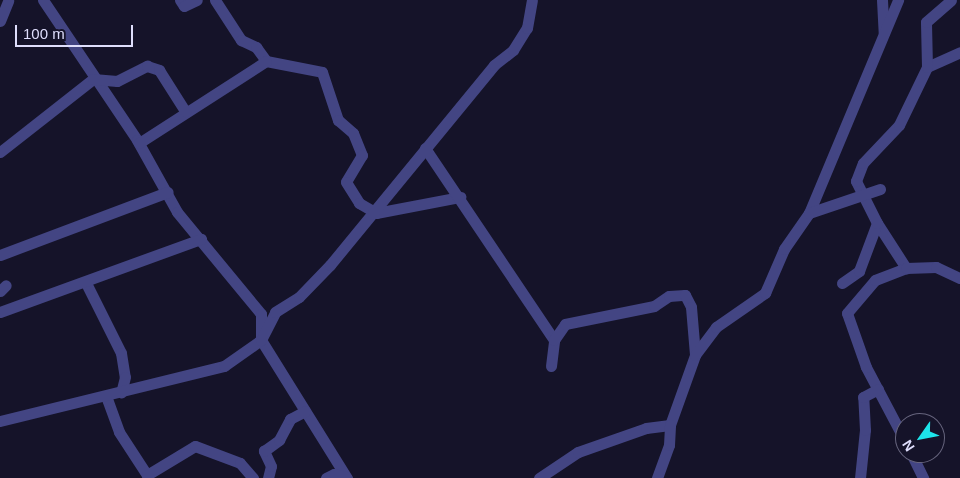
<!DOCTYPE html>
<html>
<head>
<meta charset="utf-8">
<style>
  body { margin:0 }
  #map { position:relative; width:960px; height:478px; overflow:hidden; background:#151329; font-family:Arial,sans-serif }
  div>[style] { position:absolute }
  .minor>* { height:11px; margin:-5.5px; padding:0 5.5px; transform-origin:5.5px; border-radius:5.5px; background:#434583 }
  span { translate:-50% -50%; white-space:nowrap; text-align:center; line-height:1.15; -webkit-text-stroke:4px #151329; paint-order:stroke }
  .north { position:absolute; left:895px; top:413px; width:50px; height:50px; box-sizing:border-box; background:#151329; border:1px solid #66647d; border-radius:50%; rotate:237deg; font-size:14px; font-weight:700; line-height:20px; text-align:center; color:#dfdefc }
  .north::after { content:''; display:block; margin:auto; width:18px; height:22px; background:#1de4ea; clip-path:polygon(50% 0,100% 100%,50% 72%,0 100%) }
  .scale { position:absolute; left:15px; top:25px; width:118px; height:22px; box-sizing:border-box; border:2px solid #dfdefc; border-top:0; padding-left:6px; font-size:15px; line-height:18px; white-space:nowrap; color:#dfdefc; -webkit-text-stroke:4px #151329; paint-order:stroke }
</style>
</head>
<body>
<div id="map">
  <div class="minor">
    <i style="left:43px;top:0;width:169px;rotate:56.1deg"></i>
    <i style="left:137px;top:140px;width:82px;rotate:60.9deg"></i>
    <i style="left:177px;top:212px;width:132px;rotate:50.5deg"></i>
    <i style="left:261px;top:314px;width:26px;rotate:90deg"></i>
    <i style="left:261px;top:340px;width:163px;rotate:58.1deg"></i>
    <i style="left:180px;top:0;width:7px;rotate:56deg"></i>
    <i style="left:184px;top:6px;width:14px;rotate:-25deg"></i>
    <i style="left:215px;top:0;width:48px;rotate:57deg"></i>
    <i style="left:241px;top:40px;width:17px;rotate:25deg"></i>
    <i style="left:256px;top:47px;width:17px;rotate:54deg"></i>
    <i style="left:266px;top:61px;width:57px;rotate:11.1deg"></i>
    <i style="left:322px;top:72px;width:51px;rotate:71.6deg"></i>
    <i style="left:338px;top:120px;width:20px;rotate:41deg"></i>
    <i style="left:353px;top:133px;width:24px;rotate:68deg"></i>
    <i style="left:362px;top:155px;width:31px;rotate:121deg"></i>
    <i style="left:346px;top:182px;width:25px;rotate:58deg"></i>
    <i style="left:359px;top:203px;width:20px;rotate:30deg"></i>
    <i style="left:376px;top:213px;width:86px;rotate:-10.8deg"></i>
    <i style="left:882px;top:0;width:33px;rotate:87deg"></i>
    <i style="left:0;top:21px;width:22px;rotate:-68deg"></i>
    <i style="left:927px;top:67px;width:36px;rotate:-24deg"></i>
    <i style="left:139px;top:143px;width:151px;rotate:-32.8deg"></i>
    <i style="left:425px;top:148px;width:231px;rotate:56.1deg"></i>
    <i style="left:0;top:152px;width:118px;rotate:-38.1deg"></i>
    <i style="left:93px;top:79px;width:24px;rotate:5deg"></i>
    <i style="left:117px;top:81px;width:34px;rotate:-27deg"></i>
    <i style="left:147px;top:66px;width:13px;rotate:18deg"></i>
    <i style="left:159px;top:70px;width:49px;rotate:57.6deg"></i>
    <i style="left:809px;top:213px;width:231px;rotate:-67.3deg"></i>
    <i style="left:877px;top:223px;width:54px;rotate:57.2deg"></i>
    <i style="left:0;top:255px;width:179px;rotate:-20.6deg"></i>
    <i style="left:86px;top:283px;width:78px;rotate:63.4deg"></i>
    <i style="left:121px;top:353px;width:24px;rotate:81deg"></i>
    <i style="left:125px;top:377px;width:16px;rotate:104deg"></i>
    <i style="left:842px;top:283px;width:21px;rotate:-35deg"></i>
    <i style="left:859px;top:271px;width:51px;rotate:-69.4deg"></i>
    <i style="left:877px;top:223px;width:47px;rotate:-116.6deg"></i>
    <i style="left:856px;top:181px;width:19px;rotate:-69deg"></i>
    <i style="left:863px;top:163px;width:52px;rotate:-46.5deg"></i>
    <i style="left:899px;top:125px;width:64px;rotate:-64.2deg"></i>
    <i style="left:927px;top:67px;width:45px;rotate:-91.3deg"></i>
    <i style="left:926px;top:22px;width:33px;rotate:-41deg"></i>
    <i style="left:0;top:291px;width:8px;rotate:-45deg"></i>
    <i style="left:0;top:312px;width:214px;rotate:-20deg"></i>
    <i style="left:551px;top:366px;width:26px;rotate:-83deg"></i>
    <i style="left:554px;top:340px;width:19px;rotate:-55deg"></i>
    <i style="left:565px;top:324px;width:91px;rotate:-11.4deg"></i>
    <i style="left:654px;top:306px;width:18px;rotate:-34deg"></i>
    <i style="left:669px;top:296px;width:16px;rotate:-4deg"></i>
    <i style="left:685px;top:295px;width:13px;rotate:63deg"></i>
    <i style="left:691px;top:307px;width:48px;rotate:85.2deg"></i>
    <i style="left:106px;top:396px;width:38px;rotate:70deg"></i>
    <i style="left:119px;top:432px;width:51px;rotate:56.9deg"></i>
    <i style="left:147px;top:475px;width:56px;rotate:-31.1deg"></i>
    <i style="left:195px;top:446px;width:48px;rotate:20.7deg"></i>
    <i style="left:240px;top:463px;width:20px;rotate:49deg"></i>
    <i style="left:0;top:421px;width:231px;rotate:-13.8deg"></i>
    <i style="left:224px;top:366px;width:45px;rotate:-35.1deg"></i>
    <i style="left:261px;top:340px;width:31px;rotate:-63deg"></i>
    <i style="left:275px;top:312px;width:28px;rotate:-32deg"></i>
    <i style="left:299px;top:297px;width:45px;rotate:-45.9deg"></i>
    <i style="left:330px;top:265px;width:259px;rotate:-50.6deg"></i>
    <i style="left:494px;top:65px;width:24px;rotate:-38deg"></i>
    <i style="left:513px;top:50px;width:26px;rotate:-58deg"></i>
    <i style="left:527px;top:28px;width:28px;rotate:-80deg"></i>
    <i style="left:905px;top:441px;width:84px;rotate:-117.8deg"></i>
    <i style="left:866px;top:367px;width:57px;rotate:-109.4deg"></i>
    <i style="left:847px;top:313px;width:43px;rotate:-49.7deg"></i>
    <i style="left:875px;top:280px;width:33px;rotate:-21deg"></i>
    <i style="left:906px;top:268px;width:30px;rotate:-2deg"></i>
    <i style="left:936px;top:267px;width:26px;rotate:25deg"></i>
    <i style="left:911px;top:453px;width:28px;rotate:64deg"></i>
    <i style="left:268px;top:478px;width:12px;rotate:-76deg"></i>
    <i style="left:271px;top:466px;width:17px;rotate:-115deg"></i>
    <i style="left:264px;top:451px;width:19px;rotate:-36deg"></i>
    <i style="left:279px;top:440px;width:24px;rotate:-62deg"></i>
    <i style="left:290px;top:419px;width:17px;rotate:-28deg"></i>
    <i style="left:326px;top:478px;width:9px;rotate:-27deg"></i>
    <i style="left:334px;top:474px;width:12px;rotate:14deg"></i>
    <i style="left:539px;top:478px;width:47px;rotate:-33.7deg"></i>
    <i style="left:578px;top:452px;width:72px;rotate:-19.4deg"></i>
    <i style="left:646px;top:428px;width:24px;rotate:-7deg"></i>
    <i style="left:670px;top:425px;width:74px;rotate:-70.3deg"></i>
    <i style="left:695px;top:355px;width:35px;rotate:-53deg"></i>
    <i style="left:716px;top:327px;width:60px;rotate:-34.8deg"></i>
    <i style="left:765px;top:293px;width:48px;rotate:-66.6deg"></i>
    <i style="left:784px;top:249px;width:44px;rotate:-55.2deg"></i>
    <i style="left:809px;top:213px;width:75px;rotate:-18.7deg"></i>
    <i style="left:657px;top:478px;width:35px;rotate:-70deg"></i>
    <i style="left:669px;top:445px;width:20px;rotate:-87deg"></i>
    <i style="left:860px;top:478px;width:48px;rotate:-84.1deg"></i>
    <i style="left:865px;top:430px;width:33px;rotate:-93deg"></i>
    <i style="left:863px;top:397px;width:17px;rotate:-28deg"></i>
  </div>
  <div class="north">N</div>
  <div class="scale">100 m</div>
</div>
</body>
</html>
